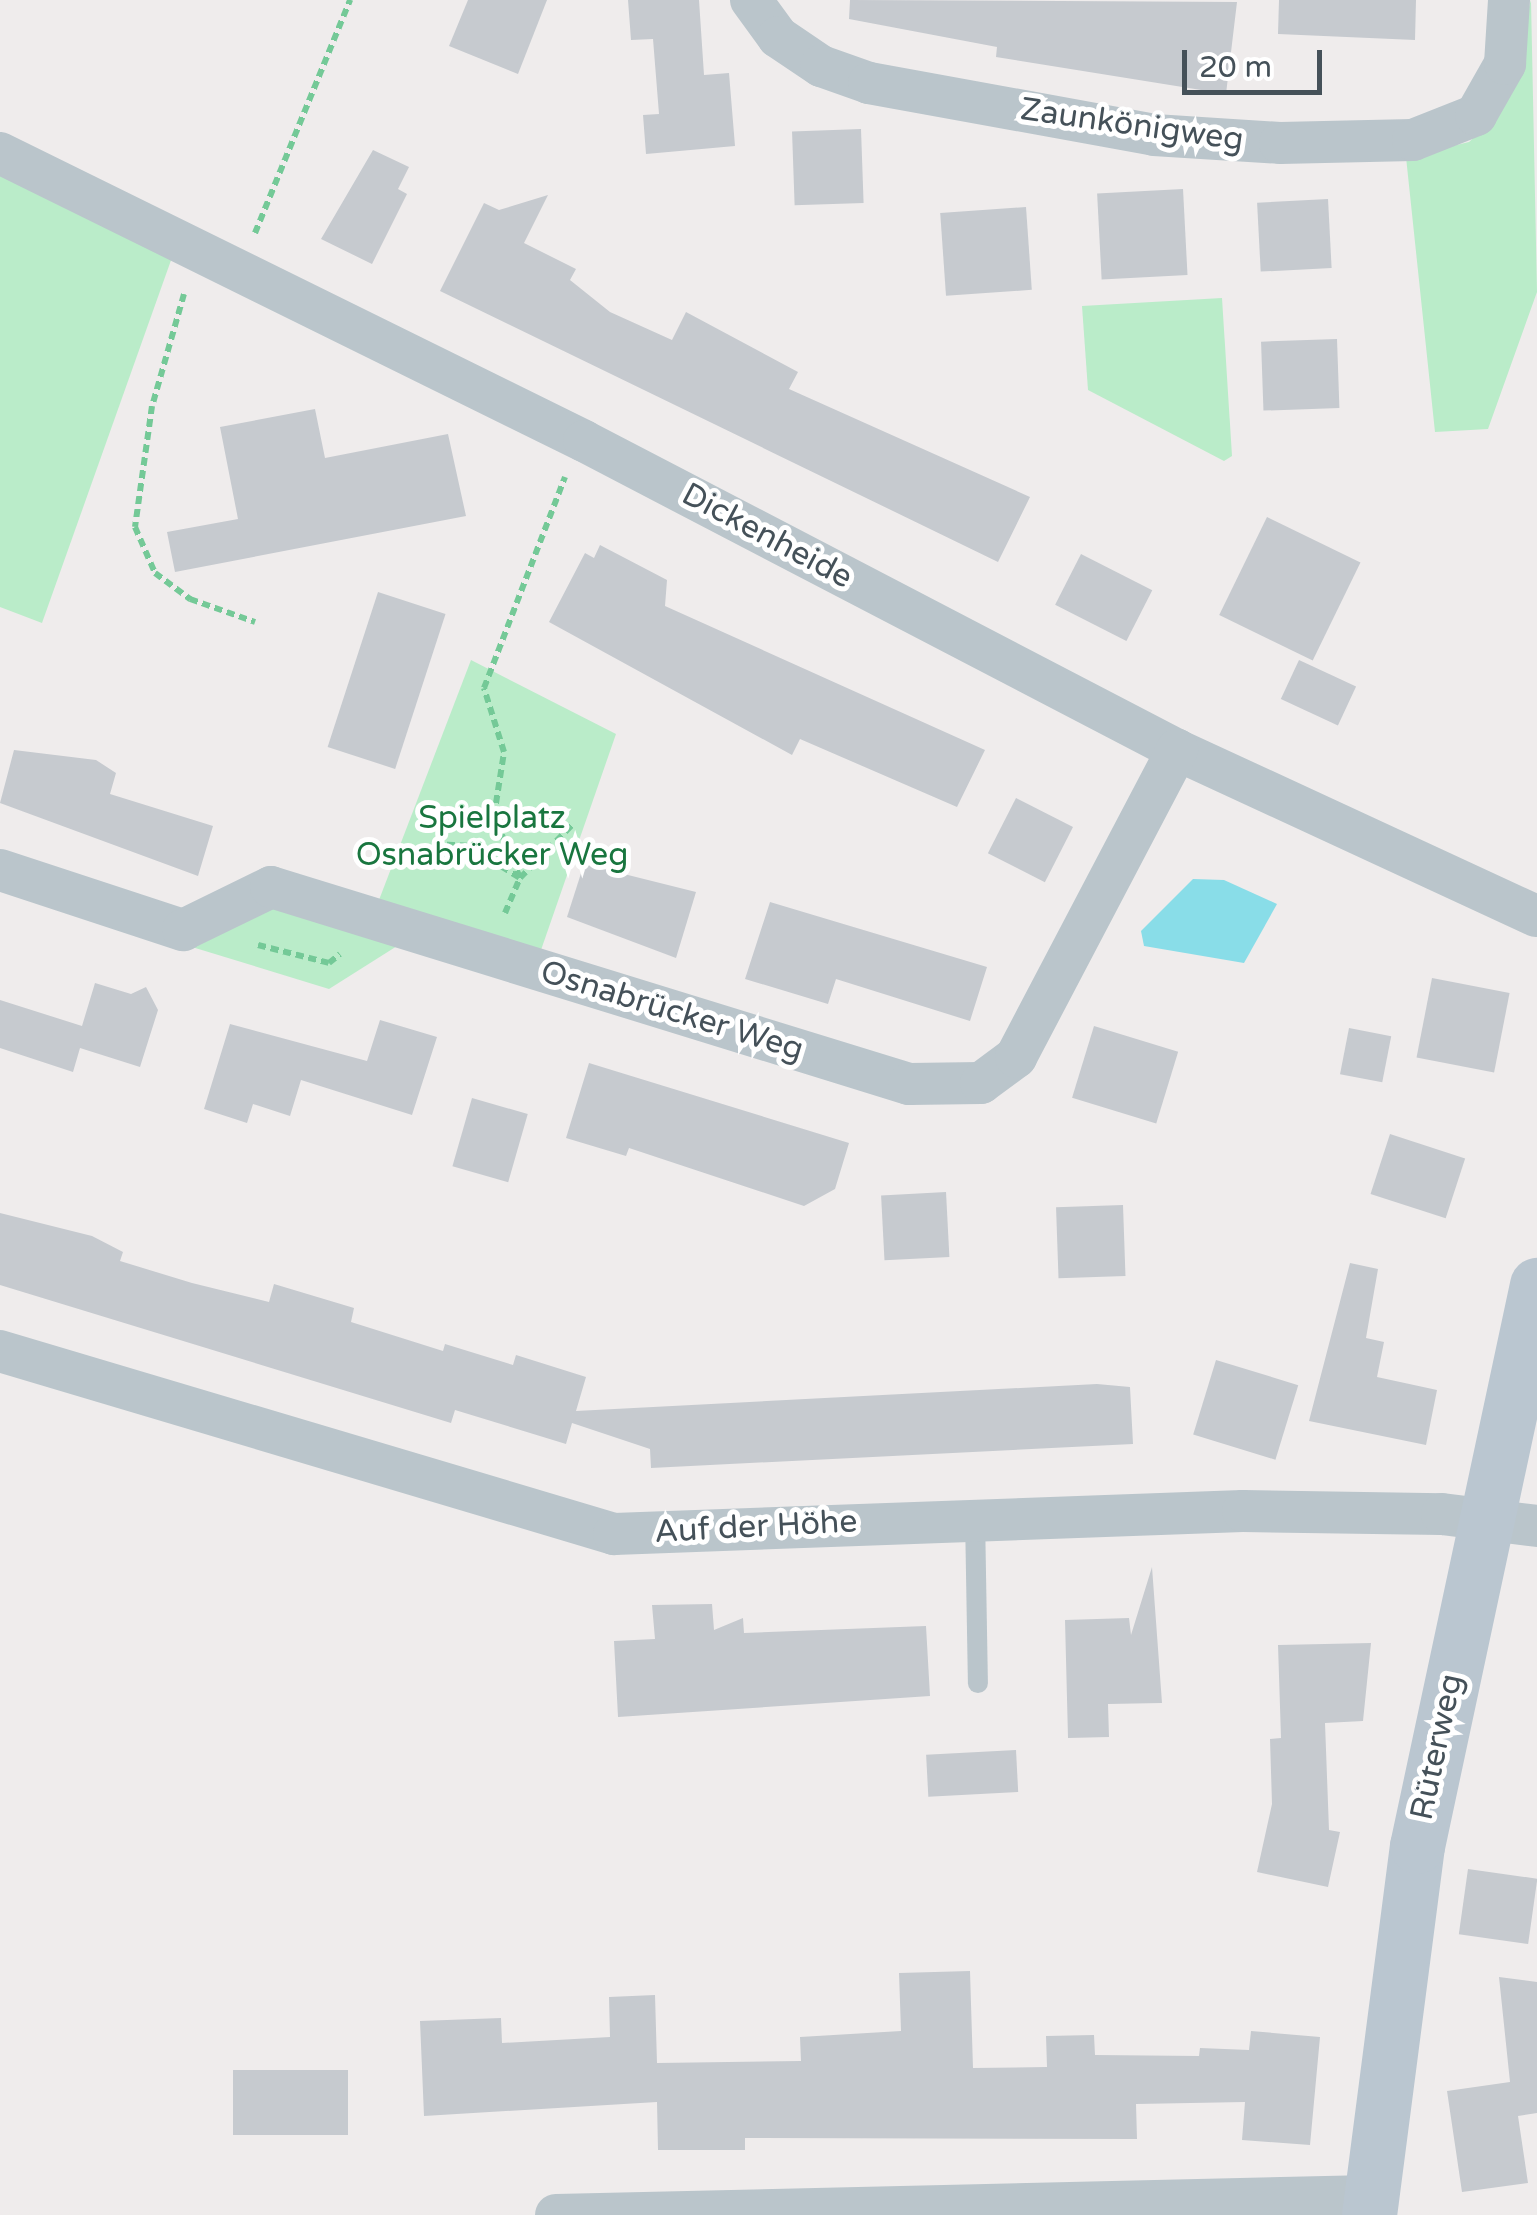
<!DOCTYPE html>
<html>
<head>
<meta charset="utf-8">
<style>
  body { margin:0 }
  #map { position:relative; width:1537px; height:2215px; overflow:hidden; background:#efecec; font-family:"Varela Round",sans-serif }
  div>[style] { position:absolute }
  .green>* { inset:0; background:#baecc9 }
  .water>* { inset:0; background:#89dde8 }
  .building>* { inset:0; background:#c6cacf; transform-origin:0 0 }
  .path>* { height:6px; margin-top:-3px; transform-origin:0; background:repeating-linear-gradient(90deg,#74c997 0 8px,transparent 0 13px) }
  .lane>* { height:20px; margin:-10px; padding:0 10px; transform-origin:10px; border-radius:10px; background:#bac5cb }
  .street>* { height:42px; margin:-21px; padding:0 21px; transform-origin:21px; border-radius:21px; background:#bac5cb }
  .secondary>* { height:55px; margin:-27.5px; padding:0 27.5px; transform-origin:27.5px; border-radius:27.5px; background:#bac6d0 }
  span { translate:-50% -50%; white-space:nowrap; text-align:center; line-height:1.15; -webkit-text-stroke:10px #fff; paint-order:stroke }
  .street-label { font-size:32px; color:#455159 }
  .park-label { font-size:32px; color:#19763f }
  .scale { position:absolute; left:1182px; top:50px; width:140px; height:45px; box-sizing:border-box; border:5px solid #455159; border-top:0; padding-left:12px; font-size:30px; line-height:35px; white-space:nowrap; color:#455159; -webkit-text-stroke:8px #fff; paint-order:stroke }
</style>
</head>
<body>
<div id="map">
  <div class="green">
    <i style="clip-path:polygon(1531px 0,1537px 292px,1488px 429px,1435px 432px,1406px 157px,1469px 142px,1498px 116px)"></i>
    <i style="clip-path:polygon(0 166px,175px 249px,42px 623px,0 607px)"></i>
    <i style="clip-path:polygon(1222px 298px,1232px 456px,1224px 461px,1088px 390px,1082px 306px)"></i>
    <i style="clip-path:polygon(471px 660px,616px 734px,541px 950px,379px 900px)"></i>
    <i style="clip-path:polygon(275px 902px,405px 941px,329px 989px,192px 947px)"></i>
  </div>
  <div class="water">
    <i style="clip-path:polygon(1193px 879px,1224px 880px,1277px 904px,1244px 963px,1144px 946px,1141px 931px)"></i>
  </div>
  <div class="building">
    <i style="clip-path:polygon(468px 0,547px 0,518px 74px,449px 46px)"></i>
    <i style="clip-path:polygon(628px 0,699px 0,704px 75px,729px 73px,735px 146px,646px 154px,643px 115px,659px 114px,653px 39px,631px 40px)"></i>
    <i style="clip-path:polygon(850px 0,1237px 2px,1226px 94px,996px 57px,997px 47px,849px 19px)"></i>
    <i style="clip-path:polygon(1279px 0,1416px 0,1415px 40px,1278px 34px)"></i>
    <i style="left:861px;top:129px;width:74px;height:69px;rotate:88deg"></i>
    <i style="clip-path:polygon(373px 150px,409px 167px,398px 189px,407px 194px,372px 264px,321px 239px)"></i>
    <i style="left:1183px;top:189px;width:86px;height:86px;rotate:87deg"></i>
    <i style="clip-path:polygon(548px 195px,524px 243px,576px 269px,570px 280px,610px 312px,672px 340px,686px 312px,798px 372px,789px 389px,1030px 497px,998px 562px,440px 291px,484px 203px,499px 210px)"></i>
    <i style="left:1328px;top:199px;width:69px;height:71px;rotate:87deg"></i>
    <i style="left:1026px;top:207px;width:83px;height:86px;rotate:86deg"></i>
    <i style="left:1337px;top:339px;width:69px;height:76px;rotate:88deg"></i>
    <i style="clip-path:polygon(315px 409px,325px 458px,448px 434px,466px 516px,175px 572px,167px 532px,238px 519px,220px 427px)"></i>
    <i style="left:1267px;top:517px;width:104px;height:109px;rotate:26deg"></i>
    <i style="clip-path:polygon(600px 545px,667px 580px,665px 606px,985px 750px,957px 807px,800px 739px,792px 755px,549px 622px,585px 553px,594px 558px)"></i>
    <i style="left:1081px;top:554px;width:80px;height:57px;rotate:27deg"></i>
    <i style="left:378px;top:592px;width:71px;height:163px;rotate:18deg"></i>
    <i style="left:1299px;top:660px;width:63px;height:43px;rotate:25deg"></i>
    <i style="clip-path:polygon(14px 750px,96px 760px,116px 773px,110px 794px,213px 826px,198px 876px,0 803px)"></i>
    <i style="left:1016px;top:798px;width:64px;height:62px;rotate:27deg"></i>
    <i style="clip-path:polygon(584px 864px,696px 892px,676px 958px,567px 917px)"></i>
    <i style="clip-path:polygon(770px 902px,987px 967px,970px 1021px,836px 979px,828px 1004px,745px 979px)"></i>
    <i style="left:1432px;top:978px;width:79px;height:81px;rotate:11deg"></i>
    <i style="clip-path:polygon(95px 983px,131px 994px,146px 987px,158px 1010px,140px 1067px,80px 1048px,73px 1072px,0 1048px,0 1000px,82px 1026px)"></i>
    <i style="clip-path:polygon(380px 1020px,437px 1037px,412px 1115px,301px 1080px,290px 1116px,253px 1104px,247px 1123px,204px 1109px,230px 1024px,367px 1061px)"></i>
    <i style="left:1094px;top:1026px;width:88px;height:75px;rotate:17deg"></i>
    <i style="left:1349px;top:1028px;width:43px;height:47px;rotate:11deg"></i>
    <i style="clip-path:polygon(589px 1063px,849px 1143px,835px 1189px,804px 1206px,629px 1148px,626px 1156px,566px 1138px)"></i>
    <i style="left:472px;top:1098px;width:58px;height:71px;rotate:16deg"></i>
    <i style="left:1390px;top:1134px;width:79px;height:63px;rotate:18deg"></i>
    <i style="left:946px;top:1192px;width:65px;height:65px;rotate:87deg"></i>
    <i style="left:1123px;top:1205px;width:71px;height:67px;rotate:88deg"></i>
    <i style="clip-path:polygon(0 1213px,92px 1236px,123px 1252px,120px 1261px,192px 1283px,269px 1302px,274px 1284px,354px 1308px,351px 1322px,443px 1351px,445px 1344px,513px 1365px,516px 1355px,586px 1377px,576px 1411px,1097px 1384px,1130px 1387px,1133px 1444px,651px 1468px,650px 1449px,572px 1423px,566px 1444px,455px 1410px,451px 1423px,0 1285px)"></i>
    <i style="clip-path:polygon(1350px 1263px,1378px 1269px,1366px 1338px,1384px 1342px,1377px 1377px,1437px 1390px,1426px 1445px,1309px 1421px)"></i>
    <i style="left:1216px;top:1360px;width:86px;height:78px;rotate:17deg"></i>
    <i style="clip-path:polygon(1152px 1567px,1162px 1703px,1108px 1704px,1109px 1737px,1068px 1738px,1065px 1620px,1129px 1618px,1131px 1635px)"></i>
    <i style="clip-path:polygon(712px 1604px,714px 1630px,743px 1618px,744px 1633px,926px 1626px,930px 1696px,618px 1717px,614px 1641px,655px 1639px,652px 1605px)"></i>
    <i style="clip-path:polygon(1371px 1643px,1363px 1721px,1325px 1723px,1329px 1830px,1340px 1832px,1328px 1887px,1257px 1872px,1272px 1804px,1270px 1739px,1281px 1738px,1278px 1645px)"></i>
    <i style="left:1016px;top:1750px;width:42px;height:90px;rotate:87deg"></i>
    <i style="left:1468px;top:1869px;width:70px;height:66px;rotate:8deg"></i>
    <i style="clip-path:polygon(970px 1971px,973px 2068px,1047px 2067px,1046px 2036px,1094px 2035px,1095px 2055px,1199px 2056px,1200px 2048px,1249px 2050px,1251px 2031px,1320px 2037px,1310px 2145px,1242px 2140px,1245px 2102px,1136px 2104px,1137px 2139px,745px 2138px,745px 2150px,658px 2150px,657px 2102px,424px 2116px,420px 2021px,501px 2018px,502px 2043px,610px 2037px,609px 1997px,655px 1995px,657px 2063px,801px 2061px,800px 2037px,901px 2031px,899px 1973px)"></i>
    <i style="clip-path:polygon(1499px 1977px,1537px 1982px,1537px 2113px,1518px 2116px,1528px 2183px,1462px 2192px,1447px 2091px,1510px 2082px)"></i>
    <i style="left:233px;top:2070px;width:115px;height:65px"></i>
  </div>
  <div class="path">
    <i style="left:255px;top:233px;width:252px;rotate:-67.8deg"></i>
    <i style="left:184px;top:294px;width:116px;rotate:105.9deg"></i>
    <i style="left:152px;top:406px;width:122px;rotate:98deg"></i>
    <i style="left:135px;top:527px;width:50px;rotate:66.5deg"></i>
    <i style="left:155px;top:573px;width:44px;rotate:36.6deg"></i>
    <i style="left:190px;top:599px;width:69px;rotate:19.5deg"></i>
    <i style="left:434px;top:844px;width:34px;rotate:3deg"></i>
    <i style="left:468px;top:846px;width:61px;rotate:31.6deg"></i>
    <i style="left:520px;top:878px;width:74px;rotate:-45.5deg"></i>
    <i style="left:505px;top:913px;width:38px;rotate:-67deg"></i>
    <i style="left:520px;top:878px;width:67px;rotate:-112.8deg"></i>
    <i style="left:494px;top:816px;width:65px;rotate:-81.1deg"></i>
    <i style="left:504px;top:752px;width:67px;rotate:-107.4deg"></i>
    <i style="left:484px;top:688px;width:226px;rotate:-69deg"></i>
    <i style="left:258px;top:945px;width:73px;rotate:14.2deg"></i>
    <i style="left:329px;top:963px;width:14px;rotate:-39deg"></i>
  </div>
  <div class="lane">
    <i style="left:975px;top:1516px;width:167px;rotate:89deg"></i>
  </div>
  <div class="street">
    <i style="left:751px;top:0;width:46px;rotate:53.9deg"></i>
    <i style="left:778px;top:37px;width:52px;rotate:34deg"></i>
    <i style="left:821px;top:66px;width:51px;rotate:19.5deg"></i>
    <i style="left:869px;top:83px;width:290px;rotate:10.3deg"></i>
    <i style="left:1154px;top:135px;width:126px;rotate:3.6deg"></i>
    <i style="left:1280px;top:143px;width:133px;rotate:-1.3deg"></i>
    <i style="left:1413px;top:140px;width:68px;rotate:-21.6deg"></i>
    <i style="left:1476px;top:115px;width:59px;rotate:-60.4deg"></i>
    <i style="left:1505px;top:64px;width:64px;rotate:-86.4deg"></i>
    <i style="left:0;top:153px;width:651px;rotate:26.25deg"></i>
    <i style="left:584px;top:441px;width:669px;rotate:27.52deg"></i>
    <i style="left:1177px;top:750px;width:396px;rotate:24.8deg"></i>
    <i style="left:0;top:870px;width:193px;rotate:18.2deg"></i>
    <i style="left:183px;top:930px;width:98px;rotate:-26deg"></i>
    <i style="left:271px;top:887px;width:668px;rotate:17.16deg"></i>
    <i style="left:909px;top:1084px;width:72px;rotate:-0.8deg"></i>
    <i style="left:981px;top:1083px;width:44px;rotate:-36.6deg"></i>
    <i style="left:1016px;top:1057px;width:347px;rotate:-62.3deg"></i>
    <i style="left:0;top:1351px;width:641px;rotate:16.6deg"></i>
    <i style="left:614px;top:1534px;width:629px;rotate:-2.09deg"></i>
    <i style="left:1243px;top:1511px;width:199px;rotate:0.9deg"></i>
    <i style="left:1442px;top:1514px;width:96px;rotate:7.2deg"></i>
    <i style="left:556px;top:2215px;width:814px;rotate:-1.34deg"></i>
  </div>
  <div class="secondary">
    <i style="left:1369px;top:2215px;width:372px;rotate:-82.6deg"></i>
    <i style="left:1417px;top:1846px;width:574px;rotate:-77.93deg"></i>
  </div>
  <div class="street-label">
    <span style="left:1132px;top:125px;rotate:8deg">Zaunkönigweg</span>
    <span style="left:767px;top:536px;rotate:28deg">Dickenheide</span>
    <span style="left:672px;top:1011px;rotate:17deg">Osnabrücker Weg</span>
    <span style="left:756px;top:1527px;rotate:-3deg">Auf der Höhe</span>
    <span style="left:1437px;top:1747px;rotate:-78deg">Rüterweg</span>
  </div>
  <div class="park-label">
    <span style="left:492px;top:837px">Spielplatz<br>Osnabrücker Weg</span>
  </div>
  <div class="scale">20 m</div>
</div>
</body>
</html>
